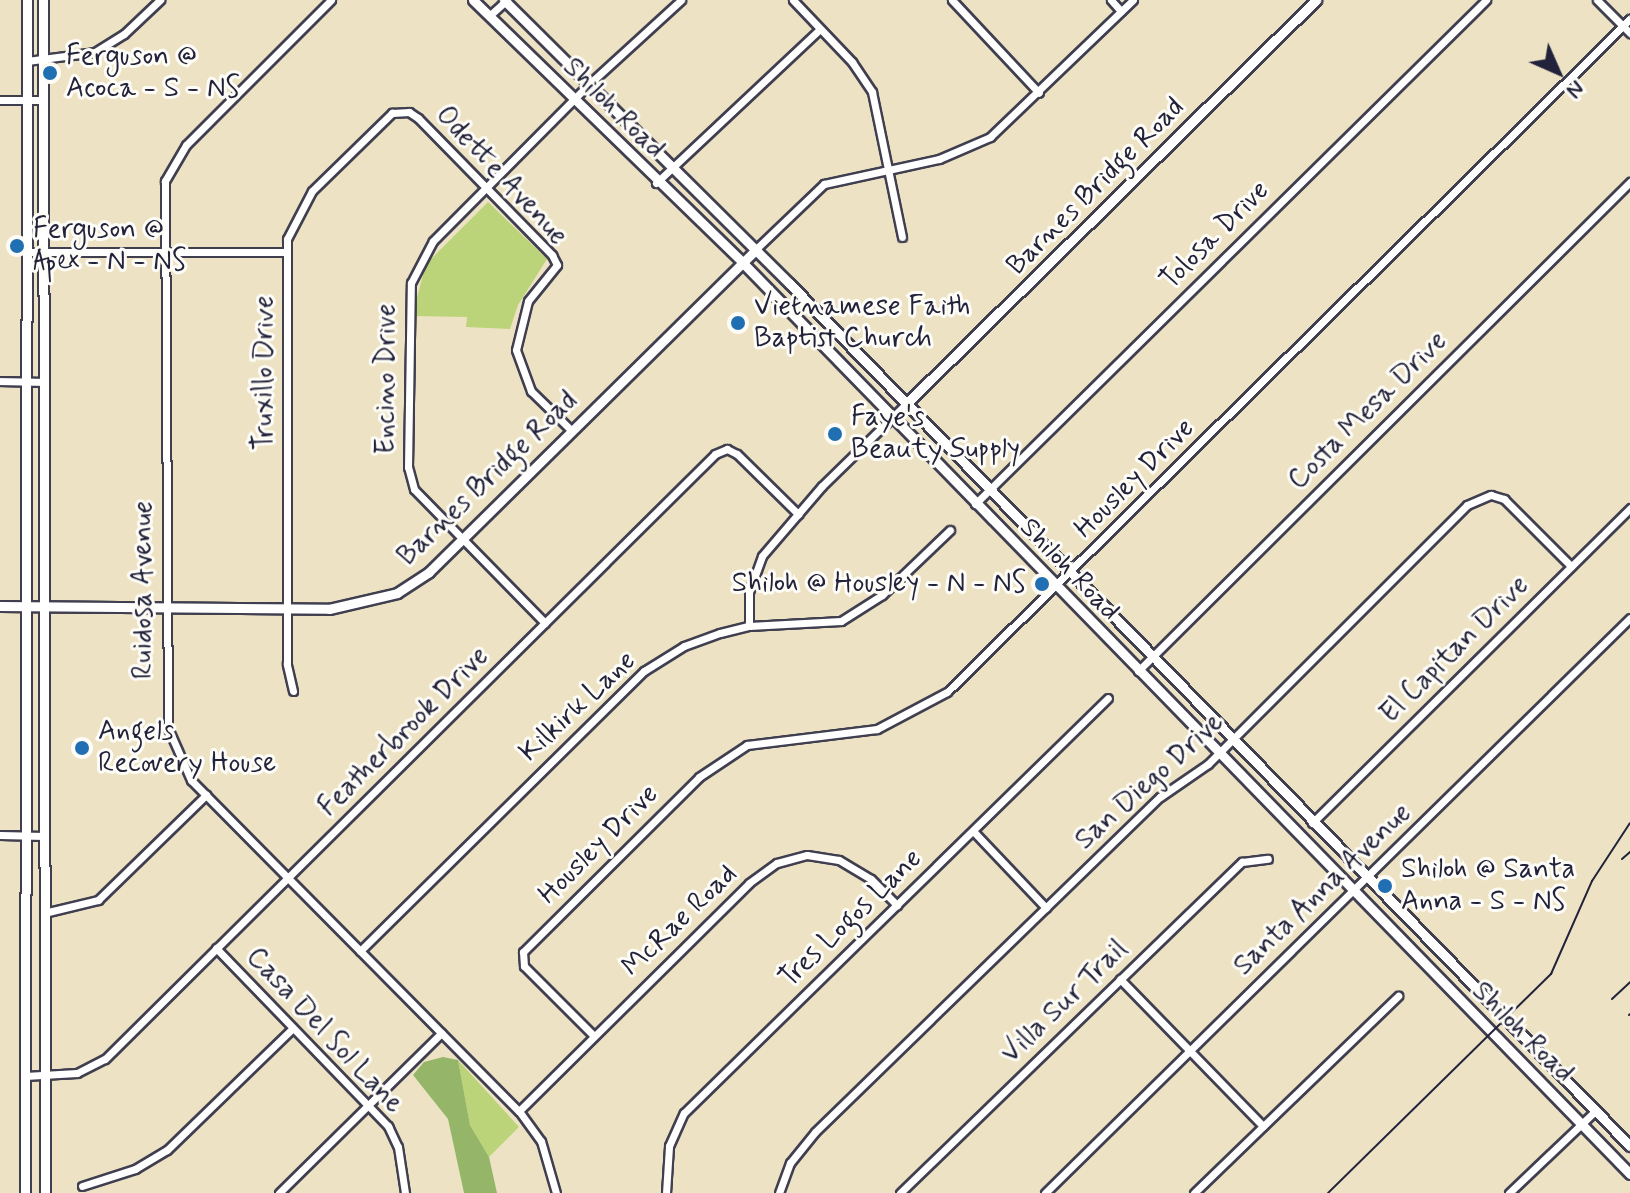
<!DOCTYPE html>
<html>
<head>
<meta charset="utf-8">
<style>
  body { margin:0 }
  #map { position:relative; width:1630px; height:1193px; overflow:hidden; background:#ede3c4; font-family:Mynerve,sans-serif }
  div>[style] { position:absolute }
  .green>* { inset:0; background:#bcd479 }
  .forest>* { inset:0; background:#95b669 }
  .roads { filter:drop-shadow(2px 0 #403f50) drop-shadow(-2px 0 #403f50) drop-shadow(0 2px #403f50) drop-shadow(0 -2px #403f50) }
  .street>* { height:7px; margin:-3.5px; padding:0 3.5px; transform-origin:3.5px; border-radius:3.5px; background:#fff }
  .secondary>* { height:9px; margin:-4.5px; padding:0 4.5px; transform-origin:4.5px; border-radius:4.5px; background:#fff }
  .rail>* { height:2px; margin:-1px; padding:0 1px; transform-origin:1px; border-radius:1px; background:#22223b }
  .dots>* { width:22px; height:22px; translate:-50% -50%; box-sizing:border-box; border:4px solid #fdfcf7; border-radius:50% }
  span { translate:-50% -50%; white-space:nowrap; text-align:center; line-height:1.15; -webkit-text-stroke:6px #fdfcf7; paint-order:stroke }
  .poi-label { font-size:28px; color:#22223b }
  .left { translate:0 -50%; text-align:left }
  .right { translate:-100% -50%; text-align:right }
  .street-label { font-size:28px; color:#22223b }
  .north { position:absolute; left:1518px; top:32px; width:80px; height:80px; -webkit-text-stroke:6px #fdfcf7; paint-order:stroke; rotate:135deg; font-size:22px; font-weight:700; line-height:32px; text-align:center; color:#22223b }
  .north::after { content:''; display:block; margin:auto; width:28px; height:36px; background:#22223b; clip-path:polygon(50% 0,100% 100%,50% 72%,0 100%) }
</style>
</head>
<body>
<div id="map">
  <div class="green">
    <i style="clip-path:polygon(488px 202px,547px 259px,518px 305px,510px 329px,466px 327px,467px 317px,412px 316px,426px 264px)"></i>
    <i style="clip-path:polygon(458px 1060px,519px 1127px,489px 1157px,470px 1125px)"></i>
  </div>
  <div class="forest">
    <i style="clip-path:polygon(443px 1057px,458px 1060px,470px 1125px,489px 1157px,497px 1193px,464px 1193px,448px 1119px,413px 1075px,424px 1062px)"></i>
  </div>
  <div class="roads">
    <div class="street">
      <i style="left:331px;top:0;width:205px;rotate:135deg"></i>
      <i style="left:186px;top:145px;width:42px;rotate:120.3deg"></i>
      <i style="left:165px;top:181px;width:547px;rotate:89.69deg"></i>
      <i style="left:168px;top:728px;width:57px;rotate:66.1deg"></i>
      <i style="left:191px;top:780px;width:466px;rotate:45.3deg"></i>
      <i style="left:519px;top:1111px;width:37px;rotate:54deg"></i>
      <i style="left:541px;top:1141px;width:54px;rotate:73.9deg"></i>
      <i style="left:793px;top:0;width:86px;rotate:46.4deg"></i>
      <i style="left:852px;top:62px;width:36px;rotate:56deg"></i>
      <i style="left:872px;top:92px;width:148px;rotate:78.3deg"></i>
      <i style="left:952px;top:0;width:127px;rotate:46.9deg"></i>
      <i style="left:1111px;top:0;width:15px;rotate:48deg"></i>
      <i style="left:1597px;top:0;width:47px;rotate:45deg"></i>
      <i style="left:489px;top:16px;width:24px;rotate:-42deg"></i>
      <i style="left:27px;top:61px;width:69px;rotate:-7.5deg"></i>
      <i style="left:95px;top:52px;width:34px;rotate:-32deg"></i>
      <i style="left:124px;top:34px;width:50px;rotate:-43.4deg"></i>
      <i style="left:0;top:100px;width:43px"></i>
      <i style="left:656px;top:183px;width:225px;rotate:-43.2deg"></i>
      <i style="left:756px;top:249px;width:94px;rotate:-43.7deg"></i>
      <i style="left:824px;top:184px;width:118px;rotate:-12.3deg"></i>
      <i style="left:939px;top:159px;width:56px;rotate:-23.3deg"></i>
      <i style="left:990px;top:137px;width:198px;rotate:-43.8deg"></i>
      <i style="left:27px;top:252px;width:259px"></i>
      <i style="left:0;top:381px;width:43px;rotate:1.3deg"></i>
      <i style="left:975px;top:504px;width:718px;rotate:-44.6deg"></i>
      <i style="left:545px;top:623px;width:187px;rotate:-134.4deg"></i>
      <i style="left:414px;top:489px;width:23px;rotate:-105deg"></i>
      <i style="left:408px;top:467px;width:184px;rotate:-89.1deg"></i>
      <i style="left:411px;top:283px;width:47px;rotate:-62.4deg"></i>
      <i style="left:433px;top:241px;width:220px;rotate:-45.2deg"></i>
      <i style="left:588px;top:85px;width:126px;rotate:-42.4deg"></i>
      <i style="left:749px;top:626px;width:34px;rotate:-90deg"></i>
      <i style="left:749px;top:592px;width:38px;rotate:-70deg"></i>
      <i style="left:762px;top:556px;width:92px;rotate:-49.4deg"></i>
      <i style="left:822px;top:486px;width:117px;rotate:-44.3deg"></i>
      <i style="left:1138px;top:671px;width:694px;rotate:-44.82deg"></i>
      <i style="left:293px;top:691px;width:28px;rotate:-103deg"></i>
      <i style="left:287px;top:664px;width:425px;rotate:-90deg"></i>
      <i style="left:287px;top:239px;width:54px;rotate:-62.5deg"></i>
      <i style="left:312px;top:191px;width:112px;rotate:-44.3deg"></i>
      <i style="left:392px;top:113px;width:17px;rotate:-3deg"></i>
      <i style="left:409px;top:112px;width:11px;rotate:34deg"></i>
      <i style="left:418px;top:118px;width:192px;rotate:45.6deg"></i>
      <i style="left:552px;top:255px;width:11px;rotate:63deg"></i>
      <i style="left:557px;top:265px;width:46px;rotate:128.9deg"></i>
      <i style="left:528px;top:301px;width:50px;rotate:103.8deg"></i>
      <i style="left:516px;top:350px;width:44px;rotate:69.9deg"></i>
      <i style="left:531px;top:391px;width:57px;rotate:44.3deg"></i>
      <i style="left:1312px;top:823px;width:448px;rotate:-44.7deg"></i>
      <i style="left:973px;top:831px;width:106px;rotate:46.5deg"></i>
      <i style="left:0;top:835px;width:44px;rotate:1.3deg"></i>
      <i style="left:44px;top:913px;width:56px;rotate:-13.5deg"></i>
      <i style="left:98px;top:900px;width:151px;rotate:-44.2deg"></i>
      <i style="left:216px;top:948px;width:248px;rotate:46deg"></i>
      <i style="left:388px;top:1126px;width:23px;rotate:65deg"></i>
      <i style="left:398px;top:1147px;width:47px;rotate:81.3deg"></i>
      <i style="left:360px;top:951px;width:399px;rotate:-44.6deg"></i>
      <i style="left:644px;top:671px;width:47px;rotate:-32deg"></i>
      <i style="left:684px;top:646px;width:38px;rotate:-20deg"></i>
      <i style="left:720px;top:633px;width:30px;rotate:-14deg"></i>
      <i style="left:749px;top:626px;width:92px;rotate:-3.1deg"></i>
      <i style="left:841px;top:621px;width:49px;rotate:-32.4deg"></i>
      <i style="left:882px;top:595px;width:94px;rotate:-43.7deg"></i>
      <i style="left:1120px;top:979px;width:205px;rotate:45.8deg"></i>
      <i style="left:594px;top:1036px;width:99px;rotate:-135deg"></i>
      <i style="left:524px;top:966px;width:14px;rotate:-94deg"></i>
      <i style="left:523px;top:952px;width:248px;rotate:-44.8deg"></i>
      <i style="left:699px;top:777px;width:58px;rotate:-33.7deg"></i>
      <i style="left:747px;top:745px;width:131px;rotate:-7deg"></i>
      <i style="left:877px;top:729px;width:79px;rotate:-27.9deg"></i>
      <i style="left:947px;top:692px;width:959px;rotate:-44.58deg"></i>
      <i style="left:25px;top:1076px;width:52px;rotate:-3.3deg"></i>
      <i style="left:77px;top:1073px;width:31px;rotate:-27deg"></i>
      <i style="left:105px;top:1059px;width:859px;rotate:-44.76deg"></i>
      <i style="left:715px;top:454px;width:13px;rotate:-23deg"></i>
      <i style="left:727px;top:449px;width:11px;rotate:27deg"></i>
      <i style="left:737px;top:454px;width:86px;rotate:44.5deg"></i>
      <i style="left:519px;top:1111px;width:324px;rotate:-44.7deg"></i>
      <i style="left:749px;top:883px;width:34px;rotate:-36deg"></i>
      <i style="left:777px;top:863px;width:31px;rotate:-15deg"></i>
      <i style="left:807px;top:855px;width:32px;rotate:9deg"></i>
      <i style="left:839px;top:860px;width:37px;rotate:31deg"></i>
      <i style="left:871px;top:879px;width:37px;rotate:45deg"></i>
      <i style="left:82px;top:1186px;width:56px;rotate:-17.8deg"></i>
      <i style="left:135px;top:1169px;width:37px;rotate:-31deg"></i>
      <i style="left:167px;top:1150px;width:175px;rotate:-44.1deg"></i>
      <i style="left:279px;top:1193px;width:228px;rotate:-44.6deg"></i>
      <i style="left:666px;top:1193px;width:47px;rotate:-86.3deg"></i>
      <i style="left:669px;top:1146px;width:36px;rotate:-66deg"></i>
      <i style="left:684px;top:1113px;width:593px;rotate:-44.39deg"></i>
      <i style="left:779px;top:1193px;width:32px;rotate:-70deg"></i>
      <i style="left:790px;top:1163px;width:40px;rotate:-51deg"></i>
      <i style="left:815px;top:1132px;width:481px;rotate:-44.2deg"></i>
      <i style="left:1160px;top:797px;width:58px;rotate:-34.5deg"></i>
      <i style="left:1208px;top:764px;width:366px;rotate:-45deg"></i>
      <i style="left:1467px;top:505px;width:26px;rotate:-23deg"></i>
      <i style="left:1491px;top:495px;width:14px;rotate:17deg"></i>
      <i style="left:1504px;top:499px;width:95px;rotate:45deg"></i>
      <i style="left:900px;top:1193px;width:476px;rotate:-44.1deg"></i>
      <i style="left:1242px;top:862px;width:26px;rotate:-7deg"></i>
      <i style="left:1045px;top:1193px;width:820px;rotate:-44.51deg"></i>
      <i style="left:1194px;top:1193px;width:284px;rotate:-44deg"></i>
      <i style="left:1509px;top:1193px;width:119px;rotate:-43.6deg"></i>
    </div>
    <div class="secondary">
      <i style="left:43px;top:0;width:1193px;rotate:89.9deg"></i>
      <i style="left:473px;top:0;width:376px;rotate:44.2deg"></i>
      <i style="left:742px;top:262px;width:1273px;rotate:45.76deg"></i>
      <i style="left:504px;top:0;width:402px;rotate:44.8deg"></i>
      <i style="left:789px;top:283px;width:1205px;rotate:45.74deg"></i>
      <i style="left:906px;top:404px;width:576px;rotate:-44.58deg"></i>
      <i style="left:0;top:606px;width:329px;rotate:0.5deg"></i>
      <i style="left:329px;top:609px;width:70px;rotate:-13.2deg"></i>
      <i style="left:397px;top:593px;width:38px;rotate:-33deg"></i>
      <i style="left:429px;top:572px;width:460px;rotate:-44.6deg"></i>
      <i style="left:25px;top:1193px;width:1193px;rotate:-89.9deg"></i>
    </div>
  </div>
  <div class="rail">
    <i style="left:1622px;top:859px;width:11px;rotate:-41deg"></i>
    <i style="left:1612px;top:999px;width:25px;rotate:-43deg"></i>
    <i style="left:1629px;top:1015px;width:1px;rotate:-45deg"></i>
    <i style="left:1328px;top:1193px;width:313px;rotate:-44.5deg"></i>
    <i style="left:1551px;top:974px;width:102px;rotate:-66.2deg"></i>
    <i style="left:1592px;top:881px;width:69px;rotate:-56.8deg"></i>
  </div>
  <div class="dots">
    <i style="left:50px;top:73px;background:#1f6fb2"></i>
    <i style="left:17px;top:246px;background:#1f6fb2"></i>
    <i style="left:738px;top:323px;background:#1f6fb2"></i>
    <i style="left:835px;top:434px;background:#1f6fb2"></i>
    <i style="left:1042px;top:584px;background:#1f6fb2"></i>
    <i style="left:82px;top:748px;background:#1f6fb2"></i>
    <i style="left:1385px;top:886px;background:#1f6fb2"></i>
  </div>
  <div class="poi-label">
    <span class="left" style="left:66px;top:73px">Ferguson @<br>Acoca - S - NS</span>
    <span class="left" style="left:33px;top:246px">Ferguson @<br>Apex - N - NS</span>
    <span class="left" style="left:754px;top:323px">Vietnamese Faith<br>Baptist Church</span>
    <span class="left" style="left:851px;top:434px">Faye's<br>Beauty Supply</span>
    <span class="right" style="left:1026px;top:584px">Shiloh @ Housley - N - NS</span>
    <span class="left" style="left:98px;top:748px">Angels<br>Recovery House</span>
    <span class="left" style="left:1401px;top:886px">Shiloh @ Santa<br>Anna - S - NS</span>
  </div>
  <div class="street-label">
    <span style="left:613px;top:109px;rotate:45deg">Shiloh Road</span>
    <span style="left:501px;top:176px;rotate:47deg">Odette Avenue</span>
    <span style="left:1096px;top:187px;rotate:-45deg">Barnes Bridge Road</span>
    <span style="left:1215px;top:236px;rotate:-45deg">Tolosa Drive</span>
    <span style="left:265px;top:373px;rotate:-90deg">Truxillo Drive</span>
    <span style="left:387px;top:379px;rotate:-90deg">Encino Drive</span>
    <span style="left:1368px;top:411px;rotate:-45deg">Costa Mesa Drive</span>
    <span style="left:488px;top:479px;rotate:-44deg">Barnes Bridge Road</span>
    <span style="left:1135px;top:479px;rotate:-45deg">Housley Drive</span>
    <span style="left:1069px;top:570px;rotate:46deg">Shiloh Road</span>
    <span style="left:144px;top:590px;rotate:-90deg">Ruidosa Avenue</span>
    <span style="left:1455px;top:650px;rotate:-45deg">El Capitan Drive</span>
    <span style="left:578px;top:707px;rotate:-43deg">Kilkirk Lane</span>
    <span style="left:404px;top:732px;rotate:-45deg">Featherbrook Drive</span>
    <span style="left:1150px;top:782px;rotate:-42deg">San Diego Drive</span>
    <span style="left:599px;top:845px;rotate:-45deg">Housley Drive</span>
    <span style="left:1323px;top:890px;rotate:-44deg">Santa Anna Avenue</span>
    <span style="left:851px;top:919px;rotate:-44deg">Tres Logos Lane</span>
    <span style="left:680px;top:921px;rotate:-44deg">McRae Road</span>
    <span style="left:1065px;top:1002px;rotate:-44deg">Villa Sur Trail</span>
    <span style="left:324px;top:1031px;rotate:47deg">Casa Del Sol Lane</span>
    <span style="left:1522px;top:1033px;rotate:45deg">Shiloh Road</span>
  </div>
  <div class="north">N</div>
</div>
</body>
</html>
